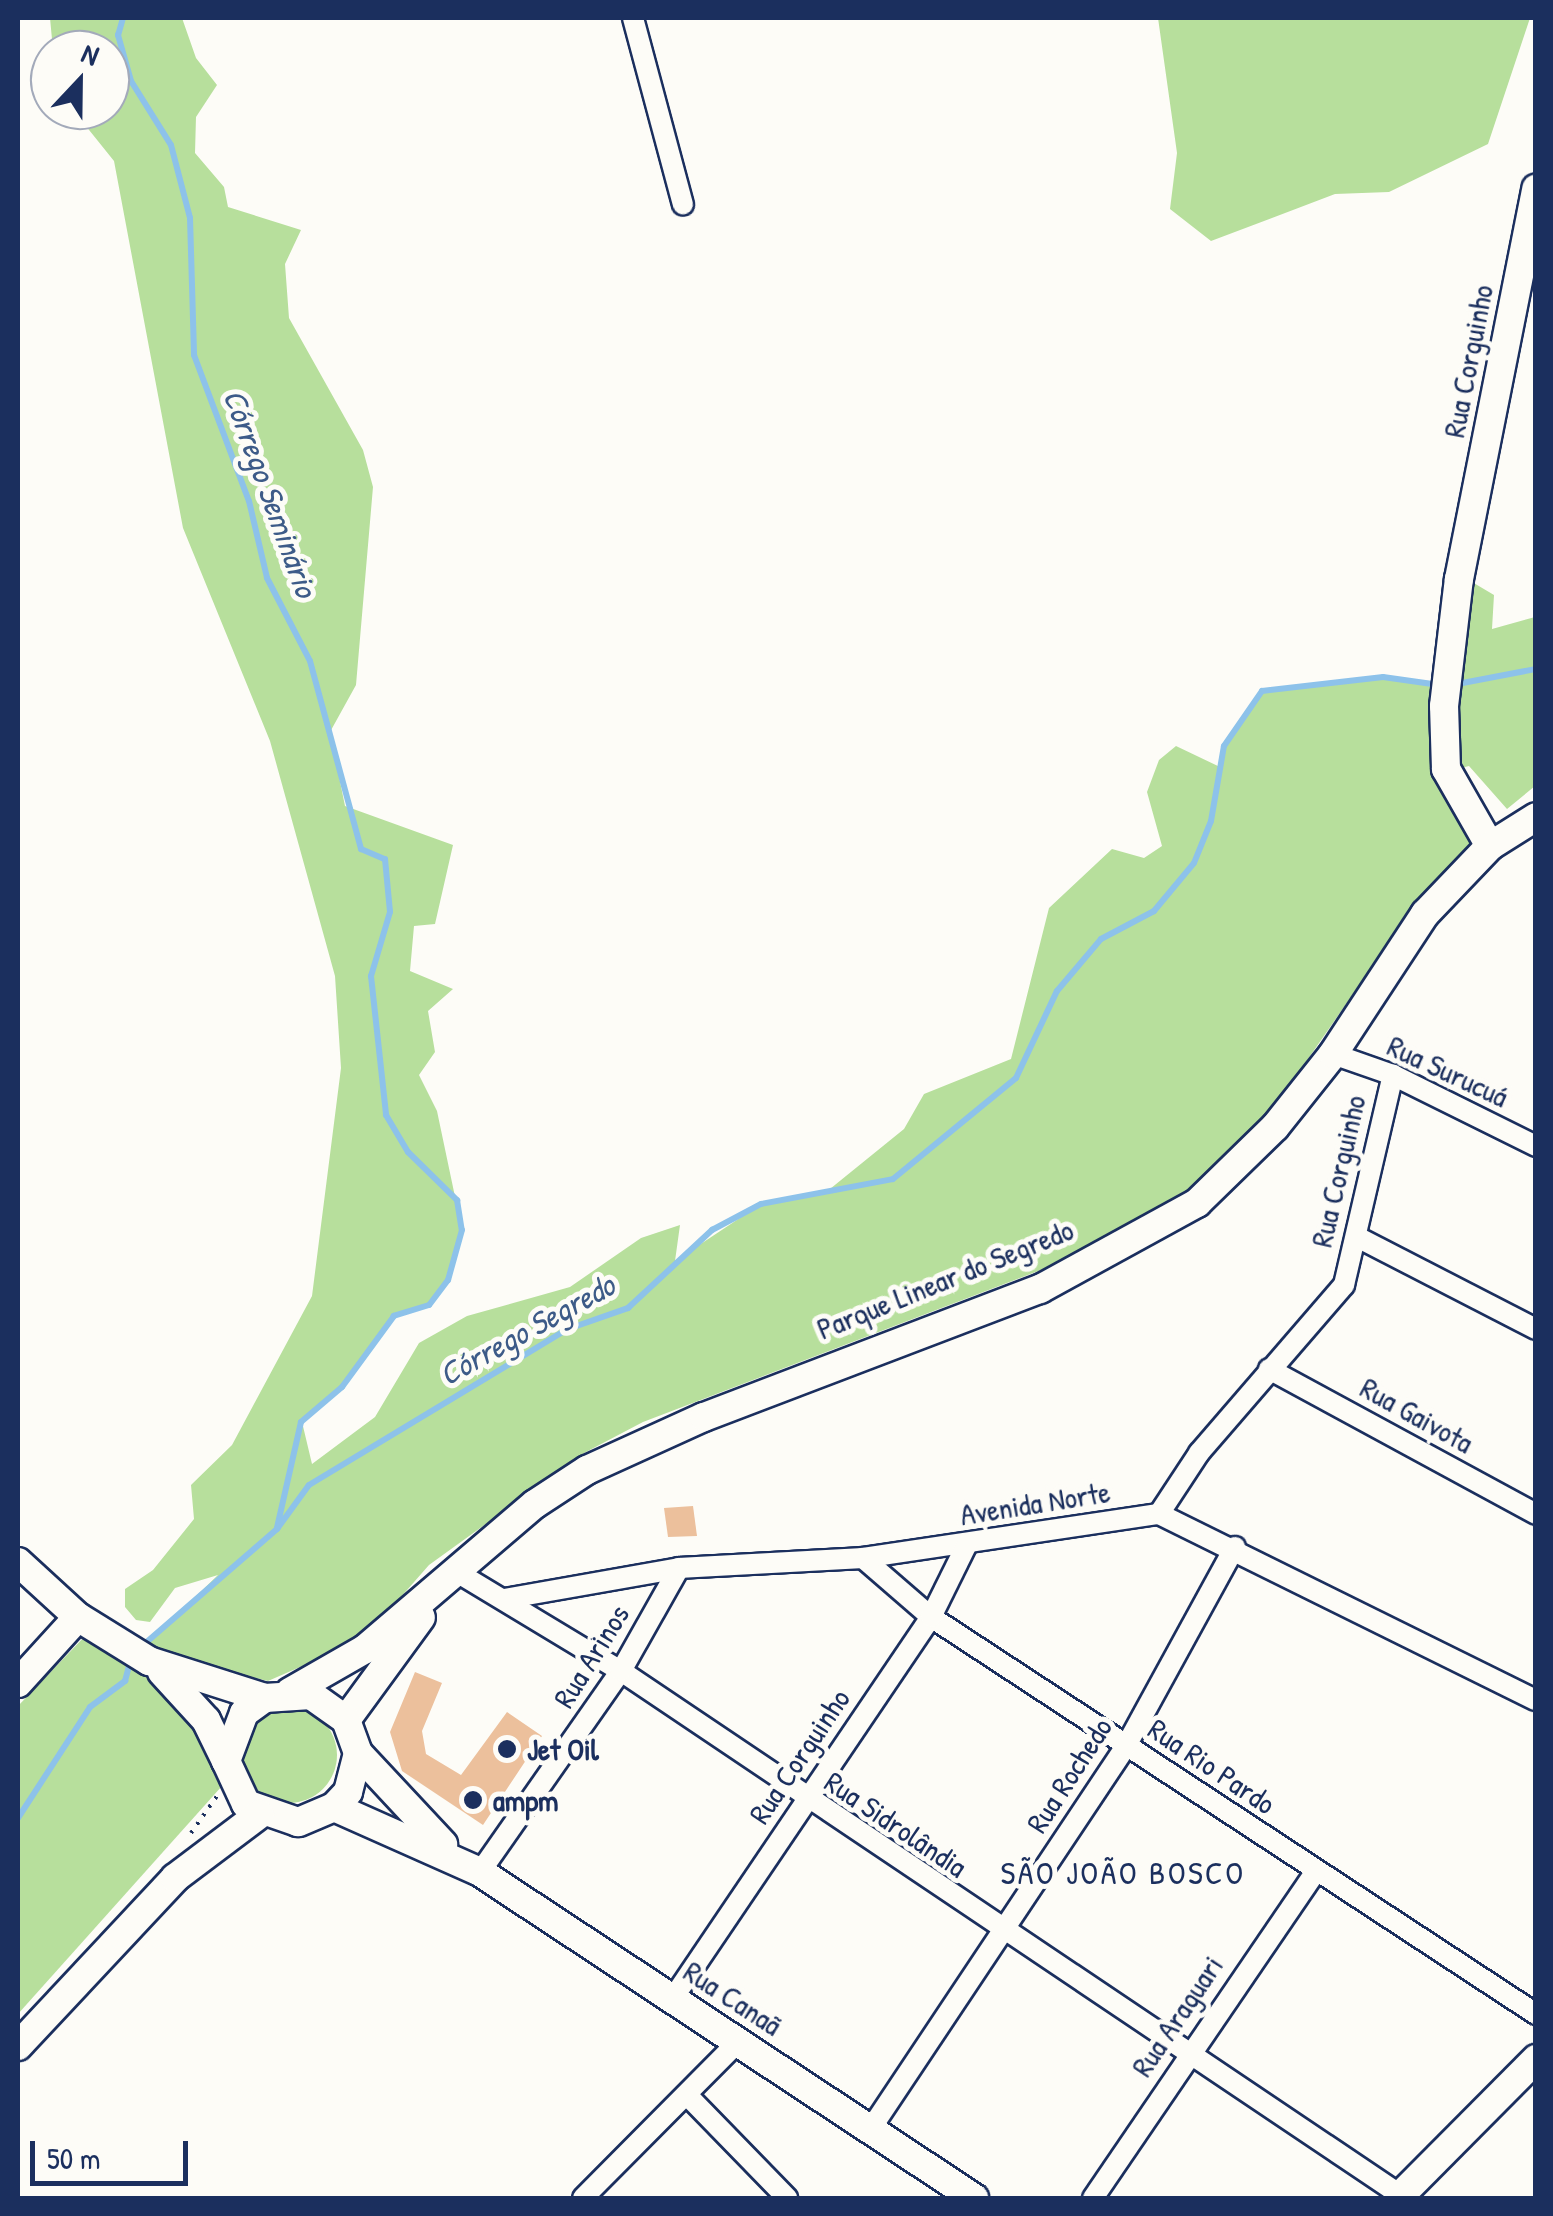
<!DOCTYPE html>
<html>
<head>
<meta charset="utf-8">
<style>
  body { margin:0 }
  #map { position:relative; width:1553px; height:2216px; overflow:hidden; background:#fdfcf7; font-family:"Patrick Hand",sans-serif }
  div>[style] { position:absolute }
  .green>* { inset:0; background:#b7df9c }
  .round { border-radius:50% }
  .stream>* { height:6px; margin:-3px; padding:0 3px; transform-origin:3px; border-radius:3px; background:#8dc2ea }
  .building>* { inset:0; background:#ecc09c }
  .path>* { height:4px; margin-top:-2px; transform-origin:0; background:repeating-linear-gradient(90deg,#1b2f5e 0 2.5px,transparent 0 10.5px) }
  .roads { filter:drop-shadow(2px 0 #1b2f5e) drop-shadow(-2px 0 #1b2f5e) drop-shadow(0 2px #1b2f5e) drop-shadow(0 -2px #1b2f5e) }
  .street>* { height:20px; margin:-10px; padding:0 10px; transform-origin:10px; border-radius:10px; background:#fdfcf7 }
  .secondary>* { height:28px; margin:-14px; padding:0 14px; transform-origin:14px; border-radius:14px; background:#fdfcf7 }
  .dots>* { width:28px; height:28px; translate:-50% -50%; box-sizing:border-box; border:5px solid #fdfcf7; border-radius:50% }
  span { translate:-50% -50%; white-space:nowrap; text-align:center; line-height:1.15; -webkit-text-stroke:10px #fdfcf7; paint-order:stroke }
  .street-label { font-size:30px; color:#1b2f5e }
  .poi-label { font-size:30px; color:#1b2f5e; font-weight:700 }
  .left { translate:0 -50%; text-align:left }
  .water-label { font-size:32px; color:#3d5b88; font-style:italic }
  .neighbourhood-label { font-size:32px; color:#1b2f5e; letter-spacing:2.5px }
  .frame { position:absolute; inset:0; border:20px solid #1b2f5e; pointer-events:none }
  .north { position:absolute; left:30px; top:30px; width:100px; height:100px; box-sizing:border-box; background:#fdfcf7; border:2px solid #a3aaba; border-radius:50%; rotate:22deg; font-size:28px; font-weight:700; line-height:40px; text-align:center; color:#1b2f5e }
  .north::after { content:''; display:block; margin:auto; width:35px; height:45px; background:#1b2f5e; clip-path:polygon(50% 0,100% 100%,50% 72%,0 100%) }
  .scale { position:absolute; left:30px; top:2141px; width:158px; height:45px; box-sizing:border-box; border:5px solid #1b2f5e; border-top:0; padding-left:12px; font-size:30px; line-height:35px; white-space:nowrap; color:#1b2f5e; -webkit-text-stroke:8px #fdfcf7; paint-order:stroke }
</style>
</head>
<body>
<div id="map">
  <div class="green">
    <i style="clip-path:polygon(50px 18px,182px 18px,196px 58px,217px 85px,196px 117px,195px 153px,224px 187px,228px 207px,301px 230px,285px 264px,289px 318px,363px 450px,373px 487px,356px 685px,330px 732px,345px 806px,453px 845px,435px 924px,414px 926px,410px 971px,453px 989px,428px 1011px,435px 1052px,419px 1075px,437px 1111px,462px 1230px,448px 1280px,429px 1305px,394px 1316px,342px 1387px,302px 1422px,312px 1464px,375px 1417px,419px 1343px,467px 1316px,570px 1287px,641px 1238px,680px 1225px,675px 1261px,761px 1204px,825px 1193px,904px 1129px,924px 1094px,1011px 1059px,1049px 908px,1112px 849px,1144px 858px,1162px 846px,1147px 792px,1159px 760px,1176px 746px,1220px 767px,1224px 746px,1262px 691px,1383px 677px,1441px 682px,1467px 579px,1494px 595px,1492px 629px,1535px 617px,1535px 786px,1507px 809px,1469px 766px,1445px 772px,1479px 838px,1418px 900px,1274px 1108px,1189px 1193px,1088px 1252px,643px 1422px,584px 1453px,429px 1565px,364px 1639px,268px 1681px,139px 1651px,218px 1575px,175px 1588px,150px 1622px,136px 1620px,125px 1607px,125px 1589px,153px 1570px,194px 1519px,191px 1485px,232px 1445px,312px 1296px,341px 1068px,335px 976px,270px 741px,183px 528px,114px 161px,73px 110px,110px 110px,110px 50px,53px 50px)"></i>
    <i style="clip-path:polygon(1158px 18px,1530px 18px,1488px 144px,1389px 192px,1335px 194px,1211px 241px,1170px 209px,1177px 153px)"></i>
    <i style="clip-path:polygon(88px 1633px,172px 1687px,224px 1775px,222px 1786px,18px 2014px,18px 1706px)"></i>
    <i class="round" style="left:241px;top:1707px;width:96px;height:96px"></i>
  </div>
  <div class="stream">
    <i style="left:123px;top:18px;width:18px;rotate:106deg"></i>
    <i style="left:118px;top:35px;width:48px;rotate:74.2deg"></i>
    <i style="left:131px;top:81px;width:75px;rotate:58deg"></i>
    <i style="left:171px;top:145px;width:75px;rotate:75.4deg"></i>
    <i style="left:190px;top:218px;width:137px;rotate:88.3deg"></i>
    <i style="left:194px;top:355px;width:156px;rotate:69.4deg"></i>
    <i style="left:249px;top:501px;width:79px;rotate:76.8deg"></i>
    <i style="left:267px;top:578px;width:93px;rotate:62.6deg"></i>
    <i style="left:310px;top:661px;width:195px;rotate:74.8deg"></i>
    <i style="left:361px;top:849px;width:26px;rotate:23deg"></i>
    <i style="left:385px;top:859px;width:53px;rotate:84.6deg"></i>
    <i style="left:390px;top:912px;width:67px;rotate:106.5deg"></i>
    <i style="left:371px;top:976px;width:140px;rotate:83.8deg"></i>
    <i style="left:386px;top:1115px;width:43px;rotate:59.3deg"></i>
    <i style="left:408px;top:1152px;width:69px;rotate:44.4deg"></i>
    <i style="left:457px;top:1200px;width:30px;rotate:81deg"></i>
    <i style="left:462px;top:1230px;width:52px;rotate:105.6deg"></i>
    <i style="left:448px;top:1280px;width:31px;rotate:127deg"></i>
    <i style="left:429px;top:1305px;width:37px;rotate:163deg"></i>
    <i style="left:394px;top:1316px;width:88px;rotate:126.2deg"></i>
    <i style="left:342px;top:1387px;width:54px;rotate:139.5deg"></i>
    <i style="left:301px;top:1422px;width:109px;rotate:102.8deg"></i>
    <i style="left:1452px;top:685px;width:86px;rotate:-10.8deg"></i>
    <i style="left:142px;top:1646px;width:179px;rotate:-40.9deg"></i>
    <i style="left:277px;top:1529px;width:54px;rotate:-54deg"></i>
    <i style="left:309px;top:1485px;width:302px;rotate:-31.1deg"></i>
    <i style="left:568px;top:1329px;width:64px;rotate:-19.3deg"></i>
    <i style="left:628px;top:1308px;width:115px;rotate:-42.9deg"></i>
    <i style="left:712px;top:1230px;width:55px;rotate:-28deg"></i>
    <i style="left:761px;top:1204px;width:134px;rotate:-10.7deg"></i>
    <i style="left:893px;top:1179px;width:159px;rotate:-39.4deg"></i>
    <i style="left:1016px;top:1078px;width:96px;rotate:-64.8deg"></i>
    <i style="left:1057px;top:991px;width:68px;rotate:-49.8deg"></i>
    <i style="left:1101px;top:939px;width:60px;rotate:-27.8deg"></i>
    <i style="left:1154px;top:911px;width:62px;rotate:-50.2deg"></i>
    <i style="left:1194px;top:863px;width:45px;rotate:-68deg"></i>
    <i style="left:1211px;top:821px;width:76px;rotate:-80.2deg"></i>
    <i style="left:1224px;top:746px;width:67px;rotate:-55.4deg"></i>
    <i style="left:1262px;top:691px;width:122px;rotate:-6.6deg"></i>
    <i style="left:1383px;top:677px;width:57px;rotate:8.1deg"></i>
    <i style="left:18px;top:1818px;width:132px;rotate:-57deg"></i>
    <i style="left:90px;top:1707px;width:44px;rotate:-36.6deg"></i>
    <i style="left:125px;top:1681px;width:23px;rotate:-75deg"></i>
  </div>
  <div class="building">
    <i style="clip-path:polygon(693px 1506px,697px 1536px,668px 1537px,664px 1508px)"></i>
    <i style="clip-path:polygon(415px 1672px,442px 1683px,422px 1731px,426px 1754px,461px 1775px,507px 1712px,542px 1736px,483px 1825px,402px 1771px,390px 1732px)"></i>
  </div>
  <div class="path">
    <i style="left:191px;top:1833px;width:45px;rotate:-54.9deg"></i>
  </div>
  <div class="roads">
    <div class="street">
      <i style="left:633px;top:18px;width:193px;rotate:75deg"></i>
      <i style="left:1333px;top:1054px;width:64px;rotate:19.3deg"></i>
      <i style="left:1393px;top:1075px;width:160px;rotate:26.4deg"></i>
      <i style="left:1359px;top:1238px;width:199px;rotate:27.2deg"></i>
      <i style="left:1269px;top:1369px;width:304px;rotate:28.5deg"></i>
      <i style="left:1159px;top:1514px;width:73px;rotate:-56.7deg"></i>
      <i style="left:1199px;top:1453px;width:222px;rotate:-49.2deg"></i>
      <i style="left:1344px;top:1285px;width:216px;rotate:-76.9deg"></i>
      <i style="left:863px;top:1558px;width:90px;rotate:40.9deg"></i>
      <i style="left:931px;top:1617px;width:724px;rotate:33.27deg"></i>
      <i style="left:455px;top:1571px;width:194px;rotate:31.1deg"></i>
      <i style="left:621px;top:1671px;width:945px;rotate:33.91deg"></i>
      <i style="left:504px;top:1599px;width:178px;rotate:-10deg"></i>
      <i style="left:679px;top:1568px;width:184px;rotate:-3.1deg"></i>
      <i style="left:863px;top:1558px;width:299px;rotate:-8.5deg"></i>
      <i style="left:1159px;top:1514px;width:420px;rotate:26.3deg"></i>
      <i style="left:480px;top:1872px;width:246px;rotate:-55deg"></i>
      <i style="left:621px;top:1671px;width:118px;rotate:-60.6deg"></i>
      <i style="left:673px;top:1998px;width:460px;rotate:-55.9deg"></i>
      <i style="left:931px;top:1617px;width:81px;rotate:-63.7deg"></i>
      <i style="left:687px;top:2095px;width:144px;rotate:45.8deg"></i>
      <i style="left:872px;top:2127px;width:458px;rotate:-56.3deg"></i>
      <i style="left:1126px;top:1746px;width:227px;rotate:-61.3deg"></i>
      <i style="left:583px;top:2198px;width:220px;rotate:-45.2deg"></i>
      <i style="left:1093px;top:2198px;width:396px;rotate:-55.7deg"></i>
    </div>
    <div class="secondary">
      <i style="left:1490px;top:846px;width:89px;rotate:-119.7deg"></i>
      <i style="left:1446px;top:769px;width:63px;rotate:-91.8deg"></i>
      <i style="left:1444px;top:706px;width:128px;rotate:-83.3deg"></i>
      <i style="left:1459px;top:579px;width:398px;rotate:-78.8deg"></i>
      <i style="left:18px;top:1562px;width:81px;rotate:42.5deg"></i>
      <i style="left:78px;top:1617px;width:84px;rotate:31.8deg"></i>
      <i style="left:149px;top:1661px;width:122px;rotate:17.7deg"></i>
      <i style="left:162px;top:1672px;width:65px;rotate:47.5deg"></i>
      <i style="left:206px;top:1720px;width:46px;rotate:64deg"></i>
      <i style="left:18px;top:1683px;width:89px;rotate:-47.7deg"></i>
      <i style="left:290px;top:1692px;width:86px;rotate:-29.8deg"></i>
      <i style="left:365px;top:1649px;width:223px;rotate:-40.5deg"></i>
      <i style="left:535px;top:1504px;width:62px;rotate:-33.2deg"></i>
      <i style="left:587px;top:1470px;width:128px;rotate:-24.4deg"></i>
      <i style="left:704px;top:1417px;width:360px;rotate:-20.9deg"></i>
      <i style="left:1040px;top:1289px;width:179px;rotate:-28.7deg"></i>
      <i style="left:1197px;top:1203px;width:109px;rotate:-44.3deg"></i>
      <i style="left:1275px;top:1127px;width:93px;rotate:-51.5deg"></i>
      <i style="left:1333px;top:1054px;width:168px;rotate:-56.7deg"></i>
      <i style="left:1425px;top:914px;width:94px;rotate:-46.3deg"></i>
      <i style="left:1490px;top:846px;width:54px;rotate:-32.2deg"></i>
      <i style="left:346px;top:1720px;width:127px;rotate:-53.9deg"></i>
      <i style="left:358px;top:1753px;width:40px;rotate:104.4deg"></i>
      <i style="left:348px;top:1792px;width:21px;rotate:133deg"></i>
      <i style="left:334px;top:1807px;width:39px;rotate:157deg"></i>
      <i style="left:298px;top:1822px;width:55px;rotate:-160.9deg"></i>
      <i style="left:246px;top:1804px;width:47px;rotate:-114.9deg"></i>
      <i style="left:226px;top:1761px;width:51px;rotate:-69.4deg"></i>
      <i style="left:244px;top:1713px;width:26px;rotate:-36deg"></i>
      <i style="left:265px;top:1698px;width:46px;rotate:-3.7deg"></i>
      <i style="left:311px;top:1695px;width:43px;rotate:35.5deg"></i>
      <i style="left:346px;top:1720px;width:35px;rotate:70deg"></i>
      <i style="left:358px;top:1753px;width:125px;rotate:47deg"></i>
      <i style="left:334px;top:1807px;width:160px;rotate:24deg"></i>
      <i style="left:480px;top:1872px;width:592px;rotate:33.42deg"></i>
      <i style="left:18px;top:2046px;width:230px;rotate:-46.9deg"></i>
      <i style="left:175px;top:1878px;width:106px;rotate:-37deg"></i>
      <i style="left:1398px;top:2198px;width:196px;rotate:-45.2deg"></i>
    </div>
  </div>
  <div class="dots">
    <i style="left:507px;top:1749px;background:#1b2f5e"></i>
    <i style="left:473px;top:1800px;background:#1b2f5e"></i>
  </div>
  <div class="street-label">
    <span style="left:1468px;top:361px;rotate:-79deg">Rua Corguinho</span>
    <span style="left:1448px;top:1071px;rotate:25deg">Rua Surucuá</span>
    <span style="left:1338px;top:1171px;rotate:-77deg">Rua Corguinho</span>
    <span style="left:945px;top:1279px;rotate:-22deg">Parque Linear do Segredo</span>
    <span style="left:1417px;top:1415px;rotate:29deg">Rua Gaivota</span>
    <span style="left:1035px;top:1503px;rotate:-9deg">Avenida Norte</span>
    <span style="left:591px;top:1656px;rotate:-58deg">Rua Arinos</span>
    <span style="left:799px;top:1756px;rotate:-56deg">Rua Corguinho</span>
    <span style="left:1212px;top:1766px;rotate:34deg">Rua Rio Pardo</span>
    <span style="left:1069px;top:1775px;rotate:-57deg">Rua Rochedo</span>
    <span style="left:896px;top:1824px;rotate:34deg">Rua Sidrolândia</span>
    <span style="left:733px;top:1998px;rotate:33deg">Rua Canaã</span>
    <span style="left:1177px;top:2016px;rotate:-56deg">Rua Araguari</span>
  </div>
  <div class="poi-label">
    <span class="left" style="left:527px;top:1749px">Jet Oil</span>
    <span class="left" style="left:493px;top:1800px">ampm</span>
  </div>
  <div class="water-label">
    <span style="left:270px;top:493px;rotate:70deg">Córrego Seminário</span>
    <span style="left:527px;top:1330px;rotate:-29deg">Córrego Segredo</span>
  </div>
  <div class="neighbourhood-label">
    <span style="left:1123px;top:1873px">SÃO JOÃO BOSCO</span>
  </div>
  <div class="frame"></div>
  <div class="north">N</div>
  <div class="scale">50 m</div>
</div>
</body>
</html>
